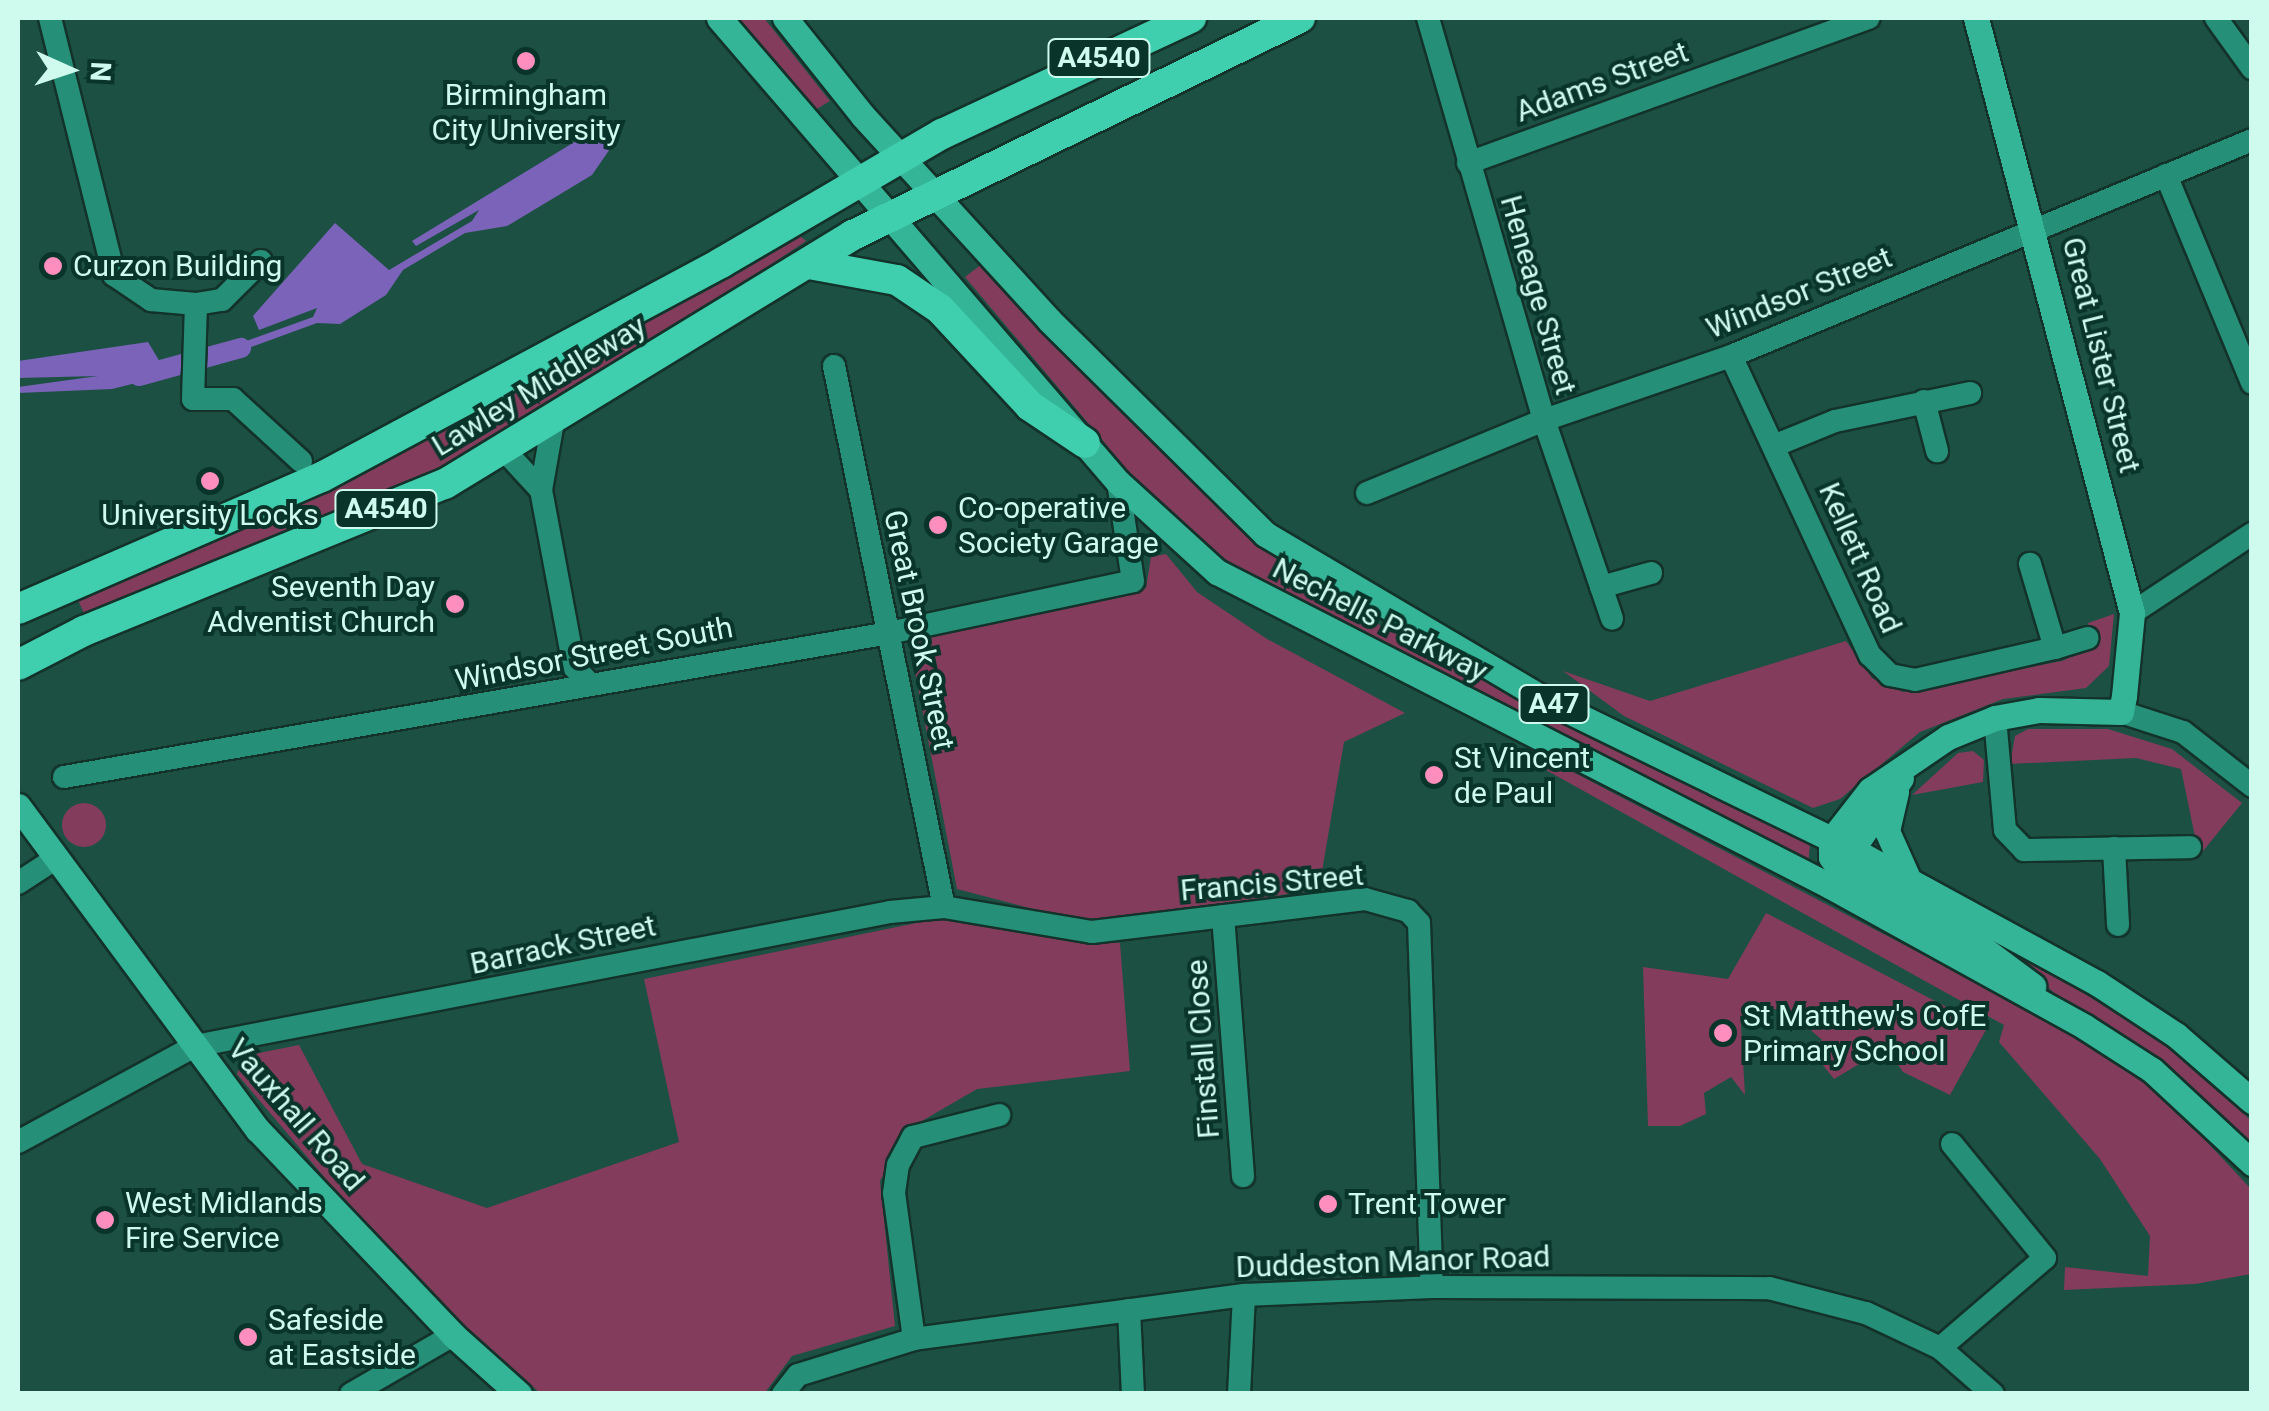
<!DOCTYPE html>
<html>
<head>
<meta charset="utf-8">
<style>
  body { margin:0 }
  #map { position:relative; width:2269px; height:1411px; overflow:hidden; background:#1c5043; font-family:Roboto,sans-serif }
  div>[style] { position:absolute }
  .green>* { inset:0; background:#833c5b }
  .round { border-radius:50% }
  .water>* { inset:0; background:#7a63b8 }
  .canal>* { height:20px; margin:-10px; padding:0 10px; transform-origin:10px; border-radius:10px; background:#7a63b8 }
  .roads { filter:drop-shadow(2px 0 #13322a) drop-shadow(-2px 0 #13322a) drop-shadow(0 2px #13322a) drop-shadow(0 -2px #13322a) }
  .minor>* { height:22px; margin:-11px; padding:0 11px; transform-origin:11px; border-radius:11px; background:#268f78 }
  .major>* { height:25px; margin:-12.5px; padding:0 12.5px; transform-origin:12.5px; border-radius:12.5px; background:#35b598 }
  .highway>* { height:30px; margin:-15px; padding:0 15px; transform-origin:15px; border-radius:15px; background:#3fceae }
  .dots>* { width:28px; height:28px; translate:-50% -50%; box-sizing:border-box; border:5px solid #08342a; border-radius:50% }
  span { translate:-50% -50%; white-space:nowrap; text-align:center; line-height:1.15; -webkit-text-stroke:8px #08342a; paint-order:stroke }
  .shield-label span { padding:2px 8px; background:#08342a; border:2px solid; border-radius:8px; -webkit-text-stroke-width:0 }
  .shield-label { font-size:28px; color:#cefbed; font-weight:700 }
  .street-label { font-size:30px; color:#cefbed }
  .poi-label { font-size:30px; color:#cefbed }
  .left { translate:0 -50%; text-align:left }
  .right { translate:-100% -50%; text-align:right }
  .frame { position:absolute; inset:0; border:20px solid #cefbed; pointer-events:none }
  .north { position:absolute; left:20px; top:20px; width:100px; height:100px; -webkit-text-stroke:8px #08342a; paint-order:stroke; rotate:93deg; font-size:28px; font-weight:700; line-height:40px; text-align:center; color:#cefbed }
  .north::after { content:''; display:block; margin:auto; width:35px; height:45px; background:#cefbed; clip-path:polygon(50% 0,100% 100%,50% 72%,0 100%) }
</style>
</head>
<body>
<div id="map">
  <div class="green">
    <i style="clip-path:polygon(728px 18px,764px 18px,830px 101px,812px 112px)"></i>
    <i style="clip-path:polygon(799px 235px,806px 241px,571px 398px,472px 454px,245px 555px,84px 613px,76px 596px,641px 326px)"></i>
    <i style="clip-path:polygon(987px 260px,1216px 506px,1288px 567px,1354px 612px,1810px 845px,1808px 865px,1293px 605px,1204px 545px,1157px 505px,965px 277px)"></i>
    <i style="clip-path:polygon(1166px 554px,1197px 592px,1267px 639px,1405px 713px,1344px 742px,1319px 889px,1094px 925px,957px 889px,909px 641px,1146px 588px,1151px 557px)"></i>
    <i style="clip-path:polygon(2114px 614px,2109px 666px,2086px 688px,2003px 699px,1920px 732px,1840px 799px,1813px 808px,1624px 716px,1563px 671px,1650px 701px,1846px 641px,1872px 678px,1903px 692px,2062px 661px,2095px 646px,2088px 623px)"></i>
    <i style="clip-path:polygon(2028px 729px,2108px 729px,2172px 749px,2242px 803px,2199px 856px,2181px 769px,2136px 758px,2010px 764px,2015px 736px)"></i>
    <i style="clip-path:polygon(1531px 750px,2058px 1025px,2164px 1096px,2251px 1189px,2251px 1274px,2195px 1284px,2064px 1290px,2065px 1267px,2148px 1276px,2150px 1236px,2100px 1159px,1999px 1042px,2004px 1025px,1528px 760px)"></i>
    <i style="clip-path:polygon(1973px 751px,1984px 760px,1983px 782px,1912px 795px,1958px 753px)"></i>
    <i class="round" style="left:62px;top:803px;width:44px;height:44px"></i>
    <i style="clip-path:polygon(1766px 913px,1987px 1028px,1950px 1095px,1903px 1072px,1886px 1048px,1834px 1079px,1810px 1049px,1822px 1040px,1789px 1011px,1767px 1008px,1741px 1025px,1745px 1095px,1731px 1077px,1704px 1093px,1706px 1114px,1680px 1126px,1648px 1126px,1643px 967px,1728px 979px)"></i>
    <i style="clip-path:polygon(955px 915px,1120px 943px,1130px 1071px,977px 1089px,908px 1129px,880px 1181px,895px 1326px,792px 1356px,764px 1394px,540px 1393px,407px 1275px,237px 1074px,244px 1056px,299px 1045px,362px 1164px,487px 1208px,679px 1142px,644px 979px)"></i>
    <i style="clip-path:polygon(2001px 943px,2185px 1055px,2251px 1121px,2251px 1147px,2220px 1113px,2147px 1055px,2067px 1005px)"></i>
  </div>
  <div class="water">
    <i style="clip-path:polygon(599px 127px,597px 137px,614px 143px,592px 175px,507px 226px,465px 233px,403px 270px,386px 295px,340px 324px,317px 323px,213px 361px,216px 352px,313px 317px,317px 308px,259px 330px,253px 316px,335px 223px,389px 270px,472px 221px,479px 210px,416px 246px,412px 241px)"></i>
    <i style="clip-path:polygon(148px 342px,163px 367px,160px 377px,112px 389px,18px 393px,18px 387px,98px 376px,18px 378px,18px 361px)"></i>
  </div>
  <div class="canal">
    <i style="left:139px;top:376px;width:106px;rotate:-15.4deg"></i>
  </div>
  <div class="roads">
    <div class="minor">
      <i style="left:50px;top:18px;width:265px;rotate:76deg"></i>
      <i style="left:114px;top:275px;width:45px;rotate:34deg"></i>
      <i style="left:151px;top:300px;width:45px;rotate:5.1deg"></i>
      <i style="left:196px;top:304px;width:26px;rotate:-9deg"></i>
      <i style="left:222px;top:300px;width:55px;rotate:-45deg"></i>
      <i style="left:1428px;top:18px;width:418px;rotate:73.9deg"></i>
      <i style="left:1544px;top:420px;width:210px;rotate:71.1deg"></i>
      <i style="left:2216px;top:18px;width:62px;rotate:54.2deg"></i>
      <i style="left:1468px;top:163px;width:426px;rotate:-19.9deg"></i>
      <i style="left:2166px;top:175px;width:225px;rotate:67.5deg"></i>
      <i style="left:196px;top:304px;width:95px;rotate:91.8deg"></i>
      <i style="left:193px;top:399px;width:40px"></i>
      <i style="left:233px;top:399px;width:92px;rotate:42.4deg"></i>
      <i style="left:1731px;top:356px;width:330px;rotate:65.1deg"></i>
      <i style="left:1870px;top:655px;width:28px;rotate:45deg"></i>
      <i style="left:1890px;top:675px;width:25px;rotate:11deg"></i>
      <i style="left:1915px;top:680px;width:144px;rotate:-12.9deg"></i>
      <i style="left:2055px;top:648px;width:88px;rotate:-106.6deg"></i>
      <i style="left:834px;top:366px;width:552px;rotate:78.51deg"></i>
      <i style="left:1924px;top:401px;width:52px;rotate:75.4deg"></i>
      <i style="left:553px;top:422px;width:69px;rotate:100deg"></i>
      <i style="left:541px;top:490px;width:180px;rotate:79.4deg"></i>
      <i style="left:574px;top:667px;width:23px;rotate:47deg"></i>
      <i style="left:1776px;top:445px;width:64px;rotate:-22.1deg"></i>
      <i style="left:1835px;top:421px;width:138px;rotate:-11.7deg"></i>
      <i style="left:505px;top:451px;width:53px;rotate:47.3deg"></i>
      <i style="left:1367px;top:493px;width:191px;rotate:-22.4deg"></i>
      <i style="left:1544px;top:420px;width:198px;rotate:-18.9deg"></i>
      <i style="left:1731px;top:356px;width:564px;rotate:-22.52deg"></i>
      <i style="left:1601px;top:587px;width:52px;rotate:-15.6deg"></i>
      <i style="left:2132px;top:613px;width:144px;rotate:-33.4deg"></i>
      <i style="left:2055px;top:648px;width:34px;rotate:-17deg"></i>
      <i style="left:2121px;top:712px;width:65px;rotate:17.9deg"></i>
      <i style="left:2183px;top:732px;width:88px;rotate:38deg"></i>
      <i style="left:1995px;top:718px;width:112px;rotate:84.9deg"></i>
      <i style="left:2005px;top:830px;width:28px;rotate:46deg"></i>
      <i style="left:2024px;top:850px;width:166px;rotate:-1deg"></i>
      <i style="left:64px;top:777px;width:837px;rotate:-9.9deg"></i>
      <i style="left:889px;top:633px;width:249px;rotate:-12deg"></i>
      <i style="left:1133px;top:581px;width:100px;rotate:-98.6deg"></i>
      <i style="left:2114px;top:848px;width:77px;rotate:87deg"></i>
      <i style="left:18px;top:883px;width:44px;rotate:-33deg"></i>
      <i style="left:1223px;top:916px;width:261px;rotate:85.6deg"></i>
      <i style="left:18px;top:1142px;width:201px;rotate:-28.5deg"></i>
      <i style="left:195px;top:1046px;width:708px;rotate:-10.91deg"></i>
      <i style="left:890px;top:912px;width:54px;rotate:-5.3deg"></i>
      <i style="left:944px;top:907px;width:150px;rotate:9.6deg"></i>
      <i style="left:1092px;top:932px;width:275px;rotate:-6.9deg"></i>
      <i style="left:1365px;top:899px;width:45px;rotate:15.6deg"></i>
      <i style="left:1408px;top:911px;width:16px;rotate:47deg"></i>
      <i style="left:1419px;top:923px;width:364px;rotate:88deg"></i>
      <i style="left:1129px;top:1310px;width:84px;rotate:87.3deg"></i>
      <i style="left:914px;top:1339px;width:147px;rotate:-97.8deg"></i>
      <i style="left:894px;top:1193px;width:28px;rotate:-82deg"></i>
      <i style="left:898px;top:1165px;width:32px;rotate:-62deg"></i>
      <i style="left:913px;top:1137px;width:89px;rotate:-14.3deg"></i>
      <i style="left:1940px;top:1348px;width:138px;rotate:-40.6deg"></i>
      <i style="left:2045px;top:1258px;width:147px;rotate:-129.2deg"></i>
      <i style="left:351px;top:1394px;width:118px;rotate:-30deg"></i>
      <i style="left:783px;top:1394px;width:24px;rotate:-52deg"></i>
      <i style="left:798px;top:1375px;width:121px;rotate:-17.2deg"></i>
      <i style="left:914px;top:1339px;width:333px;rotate:-7.6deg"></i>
      <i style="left:1244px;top:1295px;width:188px;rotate:-2.4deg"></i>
      <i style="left:1432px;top:1287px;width:337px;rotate:0.2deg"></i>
      <i style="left:1769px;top:1288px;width:100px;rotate:14.5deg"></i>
      <i style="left:1866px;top:1313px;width:82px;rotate:25.3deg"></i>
      <i style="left:1940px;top:1348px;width:70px;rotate:41deg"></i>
      <i style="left:1239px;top:1394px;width:99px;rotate:-87.1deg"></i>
    </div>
    <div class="major">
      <i style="left:719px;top:18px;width:612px;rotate:49.31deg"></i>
      <i style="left:1118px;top:482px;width:134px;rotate:42.3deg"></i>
      <i style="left:1217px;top:572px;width:689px;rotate:27.12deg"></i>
      <i style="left:1830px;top:886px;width:291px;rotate:28.9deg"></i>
      <i style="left:2085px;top:1027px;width:80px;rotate:32.7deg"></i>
      <i style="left:2152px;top:1070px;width:137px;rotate:42.9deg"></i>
      <i style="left:785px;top:18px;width:125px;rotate:51.5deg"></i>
      <i style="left:863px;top:116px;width:276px;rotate:47.6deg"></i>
      <i style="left:1049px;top:320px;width:304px;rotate:44.7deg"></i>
      <i style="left:1265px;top:534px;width:322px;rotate:30.6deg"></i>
      <i style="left:1542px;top:698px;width:344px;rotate:26deg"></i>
      <i style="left:1851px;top:849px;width:280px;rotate:28.6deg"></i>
      <i style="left:2097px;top:983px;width:95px;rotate:33.4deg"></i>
      <i style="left:2176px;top:1035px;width:101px;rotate:41deg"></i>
      <i style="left:1976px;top:18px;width:615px;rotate:75.31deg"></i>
      <i style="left:2132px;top:613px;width:83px;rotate:95.5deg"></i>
      <i style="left:2124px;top:696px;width:16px;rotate:101deg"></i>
      <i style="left:2121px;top:712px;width:82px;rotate:-178.6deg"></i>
      <i style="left:2039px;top:710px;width:45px;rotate:169.7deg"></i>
      <i style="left:1995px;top:718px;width:51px;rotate:158deg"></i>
      <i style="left:1948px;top:737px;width:94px;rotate:145.8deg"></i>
      <i style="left:1870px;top:790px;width:63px;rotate:128deg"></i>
      <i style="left:1831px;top:840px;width:17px;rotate:90deg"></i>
      <i style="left:1831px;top:857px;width:14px;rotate:56deg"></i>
      <i style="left:1839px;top:869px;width:134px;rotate:27.1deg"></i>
      <i style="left:1958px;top:930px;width:94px;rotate:36.7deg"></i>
      <i style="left:1896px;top:792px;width:40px;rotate:103deg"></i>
      <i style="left:1887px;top:831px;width:59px;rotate:66deg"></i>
      <i style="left:18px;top:806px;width:403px;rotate:53.5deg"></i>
      <i style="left:258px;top:1130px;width:283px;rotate:46.4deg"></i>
      <i style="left:453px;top:1335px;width:89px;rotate:41.8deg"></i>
      <i style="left:1842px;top:864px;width:104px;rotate:-55.5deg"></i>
    </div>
    <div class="highway">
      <i style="left:809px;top:264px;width:89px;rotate:10.3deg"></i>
      <i style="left:897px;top:280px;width:52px;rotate:34deg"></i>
      <i style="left:940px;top:309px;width:132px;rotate:47.1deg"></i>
      <i style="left:1030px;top:406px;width:66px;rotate:33.9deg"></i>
      <i style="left:18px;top:609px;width:331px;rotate:-23.5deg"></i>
      <i style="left:322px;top:477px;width:453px;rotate:-28.2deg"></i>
      <i style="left:721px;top:263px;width:256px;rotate:-30.3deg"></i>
      <i style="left:942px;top:134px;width:275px;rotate:-25deg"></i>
      <i style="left:18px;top:665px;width:74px;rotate:-27.3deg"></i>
      <i style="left:84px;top:631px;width:390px;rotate:-22.2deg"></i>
      <i style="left:445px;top:484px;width:478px;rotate:-31.4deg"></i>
      <i style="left:853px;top:235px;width:497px;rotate:-25.9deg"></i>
    </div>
  </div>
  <div class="dots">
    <i style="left:526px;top:61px;background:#fe8ebd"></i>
    <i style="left:53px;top:266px;background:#fe8ebd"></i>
    <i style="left:210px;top:481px;background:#fe8ebd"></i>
    <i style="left:938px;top:525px;background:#fe8ebd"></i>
    <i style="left:455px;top:604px;background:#fe8ebd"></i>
    <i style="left:1434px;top:775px;background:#fe8ebd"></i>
    <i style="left:1723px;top:1033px;background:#fe8ebd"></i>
    <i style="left:1328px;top:1204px;background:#fe8ebd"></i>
    <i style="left:105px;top:1220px;background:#fe8ebd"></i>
    <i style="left:248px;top:1337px;background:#fe8ebd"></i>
  </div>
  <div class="shield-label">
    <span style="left:1099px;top:58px">A4540</span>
    <span style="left:386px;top:509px">A4540</span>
    <span style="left:1554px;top:704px">A47</span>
  </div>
  <div class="street-label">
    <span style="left:1602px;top:82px;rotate:-20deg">Adams Street</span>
    <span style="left:1799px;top:293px;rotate:-22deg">Windsor Street</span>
    <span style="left:1538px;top:295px;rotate:74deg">Heneage Street</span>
    <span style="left:2101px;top:355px;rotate:76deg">Great Lister Street</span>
    <span style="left:539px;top:386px;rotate:-31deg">Lawley Middleway</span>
    <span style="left:1860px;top:558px;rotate:66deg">Kellett Road</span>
    <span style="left:1380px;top:620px;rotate:27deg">Nechells Parkway</span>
    <span style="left:919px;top:630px;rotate:78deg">Great Brook Street</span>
    <span style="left:594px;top:654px;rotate:-11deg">Windsor Street South</span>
    <span style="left:1272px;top:883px;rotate:-5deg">Francis Street</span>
    <span style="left:563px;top:945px;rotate:-12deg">Barrack Street</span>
    <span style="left:1203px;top:1049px;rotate:-94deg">Finstall Close</span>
    <span style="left:296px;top:1115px;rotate:49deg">Vauxhall Road</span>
    <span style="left:1393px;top:1262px;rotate:-2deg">Duddeston Manor Road</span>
  </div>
  <div class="poi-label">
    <span style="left:526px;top:112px">Birmingham<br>City University</span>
    <span class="left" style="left:73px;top:266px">Curzon Building</span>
    <span class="left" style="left:958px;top:525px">Co-operative<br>Society Garage</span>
    <span style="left:210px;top:515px">University Locks</span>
    <span class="right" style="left:435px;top:604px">Seventh Day<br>Adventist Church</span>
    <span class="left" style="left:1454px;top:775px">St Vincent<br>de Paul</span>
    <span class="left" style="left:1743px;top:1033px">St Matthew's CofE<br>Primary School</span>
    <span class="left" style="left:125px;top:1220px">West Midlands<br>Fire Service</span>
    <span class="left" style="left:1348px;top:1204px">Trent Tower</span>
    <span class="left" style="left:268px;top:1337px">Safeside<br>at Eastside</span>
  </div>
  <div class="frame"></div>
  <div class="north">N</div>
</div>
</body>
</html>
